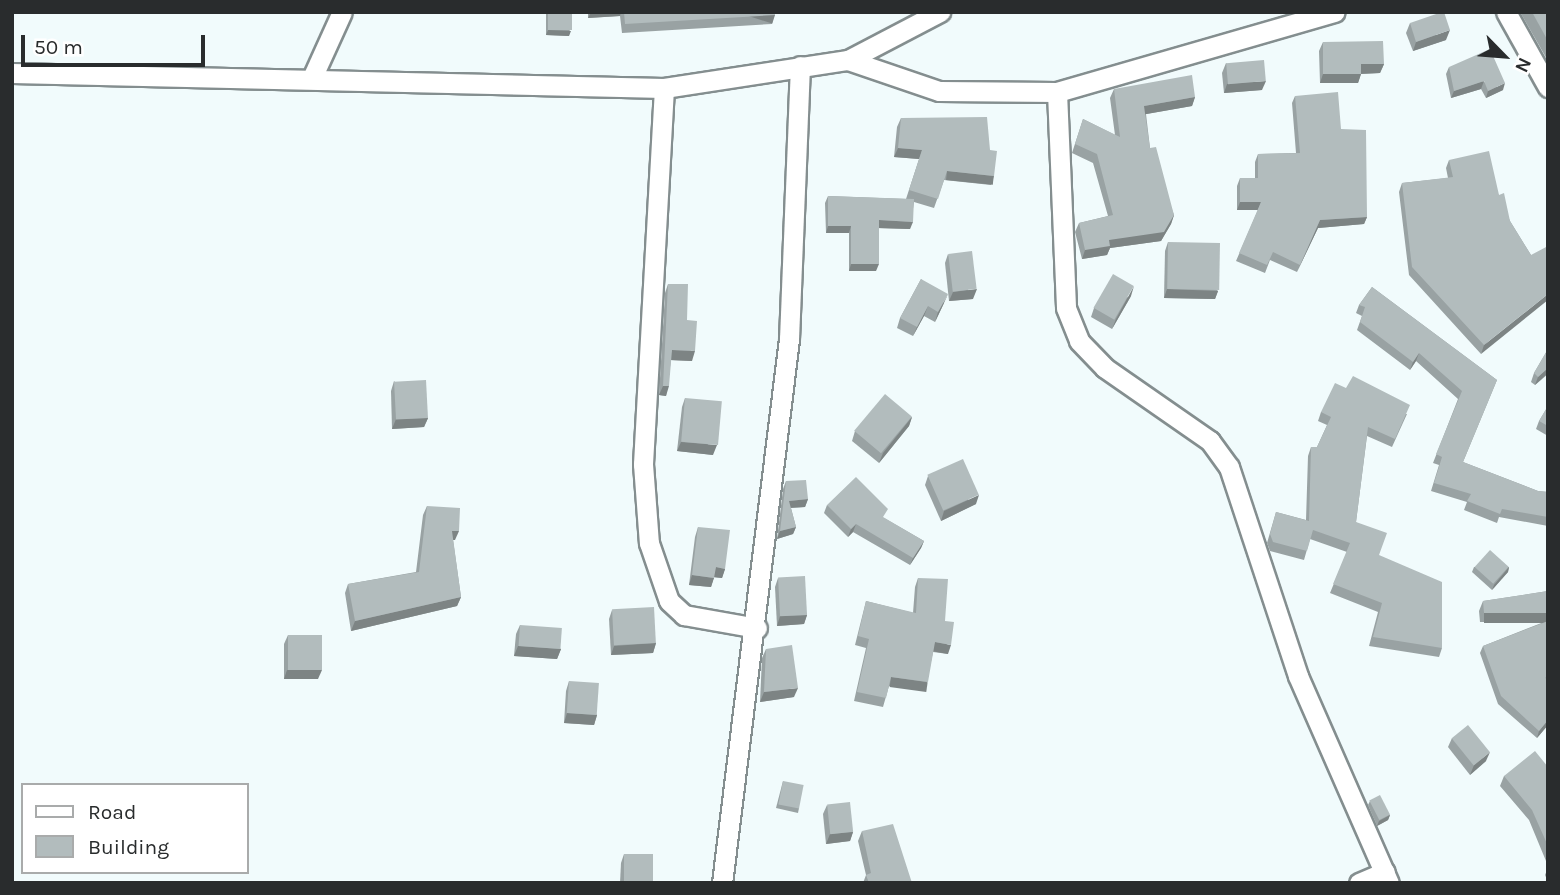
<!DOCTYPE html>
<html>
<head>
<meta charset="utf-8">
<style>
  body { margin:0 }
  #map { position:relative; width:1560px; height:895px; overflow:hidden; background:#f1fbfc; font-family:Karla,sans-serif }
  div>[style] { position:absolute }
  .roads { filter:drop-shadow(2px 0 #848e8f) drop-shadow(-2px 0 #848e8f) drop-shadow(0 2px #848e8f) drop-shadow(0 -2px #848e8f) }
  .street>* { height:19px; margin:-9.5px; padding:0 9.5px; transform-origin:9.5px; border-radius:9.5px; background:#fff }
  .wall>* { inset:0; background:#99a2a3 }
  .shaded-wall>* { inset:0; background:#7d8484; transform-origin:0 0 }
  .building>* { inset:0; background:#b2bcbd; transform-origin:0 0 }
  span { translate:-50% -50%; white-space:nowrap; text-align:center; line-height:1.15; -webkit-text-stroke:6px #fff; paint-order:stroke }
  .frame { position:absolute; inset:0; border:14px solid #292c2d; pointer-events:none }
  .legend { position:absolute; left:21px; top:783px; width:228px; height:91px; box-sizing:border-box; background:#fff; border:2px solid #a9abab; margin:0; padding:9px 12px; list-style:none; font-size:21px; color:#292c2d }
  .legend li { display:flex; align-items:center; gap:14px; height:35px }
  .legend b { width:35px; border:2px solid #a9abab }
  .north { position:absolute; left:1469px; top:21px; width:70px; height:70px; -webkit-text-stroke:5px #fff; paint-order:stroke; rotate:115deg; font-size:19px; font-weight:700; line-height:28px; text-align:center; color:#292c2d }
  .north::after { content:''; display:block; margin:auto; width:24px; height:32px; background:#292c2d; clip-path:polygon(50% 0,100% 100%,50% 72%,0 100%) }
  .scale { position:absolute; left:21px; top:35px; width:184px; height:32px; box-sizing:border-box; border:4px solid #292c2d; border-top:0; padding-left:9px; font-size:21px; line-height:24px; white-space:nowrap; color:#292c2d; -webkit-text-stroke:5px #fff; paint-order:stroke }
</style>
</head>
<body>
<div id="map">
  <div class="roads">
    <div class="street">
      <i style="left:1506px;top:12px;width:86px;rotate:60.8deg"></i>
      <i style="left:848px;top:60px;width:96px;rotate:18.8deg"></i>
      <i style="left:939px;top:91px;width:118px;rotate:0.5deg"></i>
      <i style="left:1057px;top:92px;width:289px;rotate:-16.1deg"></i>
      <i style="left:12px;top:73px;width:652px;rotate:1.32deg"></i>
      <i style="left:664px;top:88px;width:186px;rotate:-8.7deg"></i>
      <i style="left:848px;top:60px;width:104px;rotate:-27.6deg"></i>
      <i style="left:312px;top:78px;width:72px;rotate:-65.6deg"></i>
      <i style="left:664px;top:88px;width:377px;rotate:93.2deg"></i>
      <i style="left:643px;top:464px;width:79px;rotate:85.7deg"></i>
      <i style="left:649px;top:543px;width:61px;rotate:71deg"></i>
      <i style="left:669px;top:601px;width:21px;rotate:43deg"></i>
      <i style="left:684px;top:615px;width:74px;rotate:10.1deg"></i>
      <i style="left:1057px;top:92px;width:216px;rotate:87.6deg"></i>
      <i style="left:1066px;top:308px;width:35px;rotate:68deg"></i>
      <i style="left:1079px;top:341px;width:37px;rotate:46deg"></i>
      <i style="left:1105px;top:368px;width:128px;rotate:34.8deg"></i>
      <i style="left:1210px;top:441px;width:32px;rotate:54deg"></i>
      <i style="left:1229px;top:467px;width:220px;rotate:71.7deg"></i>
      <i style="left:1298px;top:676px;width:226px;rotate:66.3deg"></i>
      <i style="left:722px;top:883px;width:548px;rotate:-82.98deg"></i>
      <i style="left:789px;top:339px;width:273px;rotate:-87.7deg"></i>
      <i style="left:1359px;top:883px;width:28px;rotate:-23deg"></i>
    </div>
  </div>
  <div class="wall">
    <i style="clip-path:polygon(546px 12px,572px 12px,569px 36px,546px 35px)"></i>
    <i style="clip-path:polygon(588px 12px,775px 12px,772px 24px,622px 33px,620px 16px,588px 18px)"></i>
    <i style="clip-path:polygon(1520px 12px,1548px 12px,1548px 61px)"></i>
    <i style="clip-path:polygon(1410px 23px,1446px 40px,1413px 51px,1406px 33px)"></i>
    <i style="clip-path:polygon(1323px 42px,1384px 64px,1380px 73px,1361px 74px,1358px 83px,1320px 83px,1319px 51px)"></i>
    <i style="clip-path:polygon(1226px 63px,1262px 90px,1224px 93px,1222px 73px)"></i>
    <i style="clip-path:polygon(1449px 67px,1503px 90px,1486px 98px,1481px 89px,1451px 98px,1446px 74px)"></i>
    <i style="clip-path:polygon(1114px 89px,1195px 97px,1192px 106px,1146px 114px,1150px 148px,1174px 215px,1171px 224px,1161px 241px,1110px 248px,1107px 255px,1082px 259px,1075px 232px,1079px 223px,1108px 216px,1093px 163px,1072px 153px,1083px 119px,1115px 135px,1110px 98px)"></i>
    <i style="clip-path:polygon(1295px 96px,1341px 129px,1367px 217px,1364px 224px,1318px 228px,1297px 272px,1270px 260px,1265px 273px,1236px 261px,1258px 210px,1237px 210px,1237px 186px,1240px 178px,1255px 178px,1255px 162px,1258px 154px,1296px 153px,1292px 103px)"></i>
    <i style="clip-path:polygon(901px 118px,990px 150px,994px 176px,991px 185px,944px 180px,934px 208px,914px 202px,910px 229px,879px 228px,876px 271px,849px 271px,849px 233px,826px 233px,825px 203px,828px 196px,906px 199px,919px 159px,894px 157px,897px 127px)"></i>
    <i style="clip-path:polygon(1449px 160px,1499px 195px,1510px 221px,1531px 255px,1481px 354px,1409px 275px,1399px 192px,1402px 183px,1448px 178px,1446px 168px)"></i>
    <i style="clip-path:polygon(1168px 242px,1218px 291px,1215px 299px,1164px 298px,1165px 251px)"></i>
    <i style="clip-path:polygon(948px 254px,973px 299px,949px 301px,945px 263px)"></i>
    <i style="clip-path:polygon(921px 279px,944px 303px,935px 322px,924px 316px,913px 336px,897px 328px,900px 318px)"></i>
    <i style="clip-path:polygon(668px 284px,687px 320px,692px 361px,671px 360px,666px 396px,659px 395px,665px 293px)"></i>
    <i style="clip-path:polygon(1372px 287px,1497px 380px,1463px 462px,1538px 491px,1548px 492px,1548px 526px,1499px 517px,1497px 523px,1464px 510px,1467px 502px,1431px 491px,1439px 465px,1433px 463px,1458px 399px,1416px 361px,1410px 370px,1357px 330px,1362px 316px,1356px 313px,1359px 305px)"></i>
    <i style="clip-path:polygon(1131px 296px,1112px 329px,1091px 317px,1094px 308px)"></i>
    <i style="clip-path:polygon(1548px 349px,1548px 374px,1535px 385px,1531px 382px,1534px 373px)"></i>
    <i style="clip-path:polygon(394px 381px,428px 418px,424px 427px,392px 429px,391px 391px)"></i>
    <i style="clip-path:polygon(685px 398px,713px 455px,677px 451px,682px 407px)"></i>
    <i style="clip-path:polygon(1548px 406px,1548px 436px,1536px 429px,1539px 421px)"></i>
    <i style="clip-path:polygon(1321px 412px,1407px 414px,1392px 447px,1367px 436px,1356px 522px,1442px 648px,1439px 657px,1369px 646px,1378px 612px,1330px 593px,1347px 552px,1310px 539px,1304px 560px,1270px 551px,1267px 543px,1276px 512px,1306px 520px,1308px 456px,1311px 447px,1317px 447px,1327px 425px,1318px 421px)"></i>
    <i style="clip-path:polygon(912px 417px,909px 426px,879px 463px,852px 441px,855px 431px)"></i>
    <i style="clip-path:polygon(928px 476px,976px 504px,941px 521px,925px 485px)"></i>
    <i style="clip-path:polygon(786px 481px,808px 499px,805px 507px,791px 508px,796px 527px,793px 534px,777px 539px,783px 489px)"></i>
    <i style="clip-path:polygon(827px 505px,884px 518px,924px 541px,921px 548px,910px 565px,853px 532px,848px 537px,824px 513px)"></i>
    <i style="clip-path:polygon(427px 506px,455px 540px,453px 540px,461px 597px,457px 606px,351px 631px,345px 593px,348px 584px,416px 572px,423px 515px)"></i>
    <i style="clip-path:polygon(698px 527px,725px 569px,722px 578px,714px 577px,711px 587px,689px 585px,695px 537px)"></i>
    <i style="clip-path:polygon(1474px 567px,1509px 567px,1508px 572px,1492px 590px,1472px 572px)"></i>
    <i style="clip-path:polygon(778px 578px,807px 615px,804px 624px,777px 626px,775px 587px)"></i>
    <i style="clip-path:polygon(918px 578px,945px 621px,948px 654px,933px 652px,925px 691px,889px 686px,883px 707px,854px 701px,866px 648px,855px 645px,866px 601px,913px 613px,915px 587px)"></i>
    <i style="clip-path:polygon(1548px 591px,1548px 725px,1537px 738px,1498px 704px,1480px 653px,1483px 646px,1544px 622px,1480px 622px,1479px 611px,1483px 601px)"></i>
    <i style="clip-path:polygon(612px 610px,656px 643px,653px 653px,611px 655px,609px 619px)"></i>
    <i style="clip-path:polygon(520px 625px,561px 649px,557px 659px,514px 656px,516px 634px)"></i>
    <i style="clip-path:polygon(288px 635px,318px 679px,284px 679px,284px 644px)"></i>
    <i style="clip-path:polygon(766px 649px,794px 697px,760px 702px,762px 658px)"></i>
    <i style="clip-path:polygon(569px 681px,597px 715px,594px 725px,564px 723px,566px 691px)"></i>
    <i style="clip-path:polygon(1452px 738px,1486px 761px,1470px 775px,1448px 747px)"></i>
    <i style="clip-path:polygon(1548px 767px,1548px 860px,1546px 861px,1529px 820px,1500px 786px,1504px 776px)"></i>
    <i style="clip-path:polygon(783px 781px,799px 808px,798px 813px,776px 808px)"></i>
    <i style="clip-path:polygon(1370px 801px,1390px 815px,1388px 820px,1377px 826px,1368px 805px)"></i>
    <i style="clip-path:polygon(827px 805px,853px 832px,850px 841px,826px 844px,823px 814px)"></i>
    <i style="clip-path:polygon(862px 831px,912px 883px,863px 883px,866px 875px,858px 841px)"></i>
    <i style="clip-path:polygon(624px 854px,651px 883px,620px 883px,621px 863px)"></i>
    <i style="clip-path:polygon(1547px 870px,1548px 870px,1548px 882px,1545px 875px)"></i>
  </div>
  <div class="shaded-wall">
    <i style="clip-path:polygon(591px 12px,621px 12px,620px 16px,588px 18px)"></i>
    <i style="left:775px;top:15px;width:9px;height:150px;rotate:108deg"></i>
    <i style="clip-path:polygon(548px 30px,571px 31px,569px 36px,546px 35px)"></i>
    <i style="clip-path:polygon(1450px 30px,1446px 40px,1413px 51px,1416px 42px)"></i>
    <i style="clip-path:polygon(1361px 64px,1384px 64px,1380px 73px,1358px 74px)"></i>
    <i style="clip-path:polygon(1323px 74px,1361px 74px,1358px 83px,1320px 83px)"></i>
    <i style="clip-path:polygon(1266px 81px,1262px 90px,1224px 93px,1227px 84px)"></i>
    <i style="clip-path:polygon(1484px 81px,1481px 89px,1451px 98px,1454px 91px)"></i>
    <i style="clip-path:polygon(1505px 83px,1503px 90px,1486px 98px,1488px 91px)"></i>
    <i style="clip-path:polygon(1195px 97px,1192px 106px,1141px 115px,1144px 106px)"></i>
    <i style="clip-path:polygon(898px 148px,922px 150px,919px 159px,894px 157px)"></i>
    <i style="left:947px;top:171px;width:47px;height:9px;rotate:6deg"></i>
    <i style="clip-path:polygon(1240px 202px,1261px 202px,1258px 210px,1237px 210px)"></i>
    <i style="clip-path:polygon(1174px 215px,1171px 224px,1161px 241px,1110px 248px,1107px 255px,1082px 259px,1085px 250px,1109px 240px)"></i>
    <i style="clip-path:polygon(1367px 217px,1364px 224px,1318px 228px,1297px 272px,1320px 220px)"></i>
    <i style="clip-path:polygon(879px 220px,913px 222px,910px 229px,876px 228px)"></i>
    <i style="clip-path:polygon(828px 226px,851px 226px,849px 233px,826px 233px)"></i>
    <i style="clip-path:polygon(851px 264px,879px 264px,876px 271px,849px 271px)"></i>
    <i style="clip-path:polygon(1134px 286px,1131px 296px,1112px 329px,1116px 319px)"></i>
    <i style="clip-path:polygon(977px 289px,973px 299px,949px 301px,953px 292px)"></i>
    <i style="clip-path:polygon(1167px 289px,1218px 291px,1215px 299px,1164px 298px)"></i>
    <i style="clip-path:polygon(948px 294px,944px 303px,935px 322px,938px 312px)"></i>
    <i style="clip-path:polygon(1548px 294px,1548px 300px,1481px 354px,1484px 345px)"></i>
    <i style="clip-path:polygon(928px 306px,924px 316px,913px 336px,917px 327px)"></i>
    <i style="clip-path:polygon(672px 350px,695px 351px,692px 361px,669px 360px)"></i>
    <i style="clip-path:polygon(1419px 353px,1416px 361px,1410px 370px,1413px 362px)"></i>
    <i style="clip-path:polygon(1548px 368px,1547px 374px,1535px 385px,1538px 377px)"></i>
    <i style="clip-path:polygon(663px 386px,669px 386px,666px 396px,659px 395px)"></i>
    <i style="clip-path:polygon(912px 417px,909px 426px,879px 463px,883px 453px)"></i>
    <i style="clip-path:polygon(428px 418px,424px 427px,392px 429px,396px 419px)"></i>
    <i style="clip-path:polygon(681px 442px,717px 445px,713px 455px,677px 451px)"></i>
    <i style="clip-path:polygon(979px 495px,976px 504px,941px 521px,944px 511px)"></i>
    <i style="clip-path:polygon(808px 499px,805px 507px,786px 508px,789px 501px)"></i>
    <i style="clip-path:polygon(856px 524px,853px 532px,848px 537px,851px 529px)"></i>
    <i style="clip-path:polygon(796px 527px,793px 534px,777px 539px,780px 531px)"></i>
    <i style="clip-path:polygon(452px 531px,459px 531px,455px 540px,449px 540px)"></i>
    <i style="clip-path:polygon(924px 541px,921px 548px,910px 565px,913px 558px)"></i>
    <i style="clip-path:polygon(716px 567px,725px 569px,722px 578px,712px 577px)"></i>
    <i style="clip-path:polygon(1509px 567px,1508px 572px,1492px 590px,1494px 585px)"></i>
    <i style="clip-path:polygon(692px 575px,714px 578px,711px 587px,689px 585px)"></i>
    <i style="clip-path:polygon(461px 597px,457px 606px,351px 631px,355px 621px)"></i>
    <i style="left:1484px;top:613px;width:64px;height:10px"></i>
    <i style="clip-path:polygon(807px 615px,804px 624px,777px 626px,780px 616px)"></i>
    <i style="clip-path:polygon(935px 642px,951px 645px,948px 654px,931px 651px)"></i>
    <i style="clip-path:polygon(656px 643px,653px 653px,611px 655px,614px 646px)"></i>
    <i style="clip-path:polygon(518px 646px,561px 649px,557px 659px,514px 656px)"></i>
    <i style="clip-path:polygon(287px 670px,322px 670px,318px 679px,284px 679px)"></i>
    <i style="left:891px;top:677px;width:37px;height:10px;rotate:8deg"></i>
    <i style="clip-path:polygon(798px 688px,794px 697px,760px 702px,764px 692px)"></i>
    <i style="clip-path:polygon(567px 713px,597px 715px,594px 725px,564px 723px)"></i>
    <i style="clip-path:polygon(1548px 720px,1548px 725px,1537px 738px,1539px 731px)"></i>
    <i style="clip-path:polygon(1490px 752px,1486px 761px,1470px 775px,1474px 765px)"></i>
    <i style="clip-path:polygon(1390px 815px,1388px 820px,1377px 826px,1379px 821px)"></i>
    <i style="clip-path:polygon(853px 832px,850px 841px,826px 844px,830px 834px)"></i>
  </div>
  <div class="building">
    <i style="left:548px;top:12px;width:24px;height:18px"></i>
    <i style="clip-path:polygon(624px 12px,775px 12px,775px 15px,625px 24px)"></i>
    <i style="clip-path:polygon(1442px 12px,1444px 12px,1450px 30px,1416px 42px,1410px 23px)"></i>
    <i style="clip-path:polygon(1532px 12px,1548px 12px,1548px 41px)"></i>
    <i style="clip-path:polygon(1383px 41px,1384px 64px,1361px 64px,1361px 74px,1323px 74px,1323px 42px)"></i>
    <i style="clip-path:polygon(1490px 49px,1505px 83px,1488px 91px,1484px 81px,1454px 91px,1449px 67px)"></i>
    <i style="left:1264px;top:60px;width:21px;height:38px;rotate:85deg"></i>
    <i style="clip-path:polygon(1192px 75px,1195px 97px,1144px 106px,1150px 148px,1156px 147px,1174px 215px,1164px 232px,1109px 240px,1110px 246px,1085px 250px,1079px 223px,1113px 215px,1097px 154px,1075px 144px,1083px 119px,1120px 137px,1114px 89px)"></i>
    <i style="clip-path:polygon(1338px 92px,1341px 129px,1366px 130px,1367px 217px,1320px 220px,1300px 265px,1273px 252px,1267px 265px,1239px 253px,1261px 202px,1240px 202px,1240px 178px,1258px 178px,1258px 154px,1300px 153px,1295px 96px)"></i>
    <i style="clip-path:polygon(987px 117px,990px 150px,997px 151px,994px 176px,947px 171px,938px 199px,909px 190px,922px 150px,898px 148px,901px 118px)"></i>
    <i style="clip-path:polygon(1489px 151px,1499px 195px,1504px 193px,1510px 221px,1531px 255px,1548px 246px,1548px 294px,1484px 345px,1412px 267px,1402px 183px,1453px 177px,1449px 160px)"></i>
    <i style="clip-path:polygon(828px 196px,914px 199px,913px 222px,879px 220px,879px 264px,851px 264px,851px 226px,828px 226px)"></i>
    <i style="left:1168px;top:242px;width:52px;height:47px;rotate:1deg"></i>
    <i style="left:972px;top:251px;width:38px;height:24px;rotate:83deg"></i>
    <i style="left:1113px;top:274px;width:24px;height:39px;rotate:30deg"></i>
    <i style="clip-path:polygon(921px 279px,948px 294px,938px 312px,928px 306px,917px 327px,900px 318px)"></i>
    <i style="clip-path:polygon(668px 284px,688px 284px,687px 320px,697px 321px,695px 351px,672px 350px,669px 386px,663px 386px)"></i>
    <i style="clip-path:polygon(1372px 287px,1497px 380px,1463px 462px,1538px 491px,1548px 492px,1548px 517px,1502px 509px,1500px 514px,1467px 501px,1471px 494px,1434px 483px,1442px 457px,1436px 454px,1462px 391px,1419px 353px,1413px 362px,1360px 322px,1365px 307px,1359px 305px)"></i>
    <i style="clip-path:polygon(1548px 349px,1548px 368px,1538px 377px,1534px 373px)"></i>
    <i style="clip-path:polygon(1353px 376px,1410px 405px,1395px 439px,1368px 427px,1356px 522px,1387px 533px,1379px 555px,1442px 582px,1442px 648px,1373px 637px,1382px 603px,1333px 584px,1350px 543px,1313px 530px,1307px 551px,1273px 542px,1270px 534px,1276px 512px,1309px 521px,1311px 447px,1317px 447px,1331px 417px,1321px 412px,1335px 383px,1346px 388px)"></i>
    <i style="left:426px;top:380px;width:38px;height:32px;rotate:87deg"></i>
    <i style="left:885px;top:394px;width:35px;height:48px;rotate:40deg"></i>
    <i style="left:685px;top:398px;width:37px;height:44px;rotate:5deg"></i>
    <i style="clip-path:polygon(1548px 406px,1548px 426px,1539px 421px)"></i>
    <i style="left:963px;top:459px;width:39px;height:39px;rotate:66deg"></i>
    <i style="clip-path:polygon(856px 477px,888px 509px,883px 517px,924px 541px,913px 558px,856px 524px,851px 529px,827px 505px)"></i>
    <i style="clip-path:polygon(806px 480px,808px 499px,789px 501px,796px 527px,780px 531px,786px 481px)"></i>
    <i style="clip-path:polygon(427px 506px,460px 508px,459px 531px,452px 531px,461px 597px,355px 621px,348px 584px,419px 572px)"></i>
    <i style="clip-path:polygon(698px 527px,730px 530px,725px 569px,716px 567px,714px 578px,692px 575px)"></i>
    <i style="left:1490px;top:550px;width:25px;height:23px;rotate:42deg"></i>
    <i style="left:805px;top:576px;width:39px;height:27px;rotate:87deg"></i>
    <i style="clip-path:polygon(918px 578px,948px 579px,945px 621px,954px 622px,951px 645px,935px 642px,928px 682px,891px 677px,886px 698px,857px 692px,869px 639px,858px 636px,866px 601px,916px 613px)"></i>
    <i style="clip-path:polygon(1548px 591px,1548px 613px,1484px 613px,1483px 601px)"></i>
    <i style="left:654px;top:607px;width:36px;height:42px;rotate:87deg"></i>
    <i style="clip-path:polygon(1548px 621px,1548px 676px,1545px 678px,1548px 679px,1548px 720px,1539px 731px,1501px 696px,1483px 646px)"></i>
    <i style="left:520px;top:625px;width:42px;height:21px;rotate:4deg"></i>
    <i style="left:288px;top:635px;width:34px;height:35px"></i>
    <i style="clip-path:polygon(792px 645px,798px 688px,764px 692px,766px 649px)"></i>
    <i style="left:569px;top:681px;width:30px;height:32px;rotate:4deg"></i>
    <i style="left:1468px;top:725px;width:35px;height:21px;rotate:51deg"></i>
    <i style="clip-path:polygon(1535px 751px,1548px 767px,1548px 846px,1532px 810px,1504px 776px)"></i>
    <i style="left:783px;top:781px;width:21px;height:24px;rotate:11deg"></i>
    <i style="left:1380px;top:795px;width:22px;height:12px;rotate:63deg"></i>
    <i style="left:850px;top:802px;width:30px;height:23px;rotate:84deg"></i>
    <i style="clip-path:polygon(893px 824px,912px 883px,869px 883px,866px 875px,871px 873px,862px 831px)"></i>
    <i style="left:624px;top:854px;width:29px;height:29px"></i>
  </div>
  <div class="frame"></div>
  <ul class="legend">
  <li><b style="height:9px;background:#fff"></b>Road</li>
  <li><b style="height:19px;background:#b2bcbd"></b>Building</li>
  </ul>
  <div class="north">N</div>
  <div class="scale">50 m</div>
</div>
</body>
</html>
